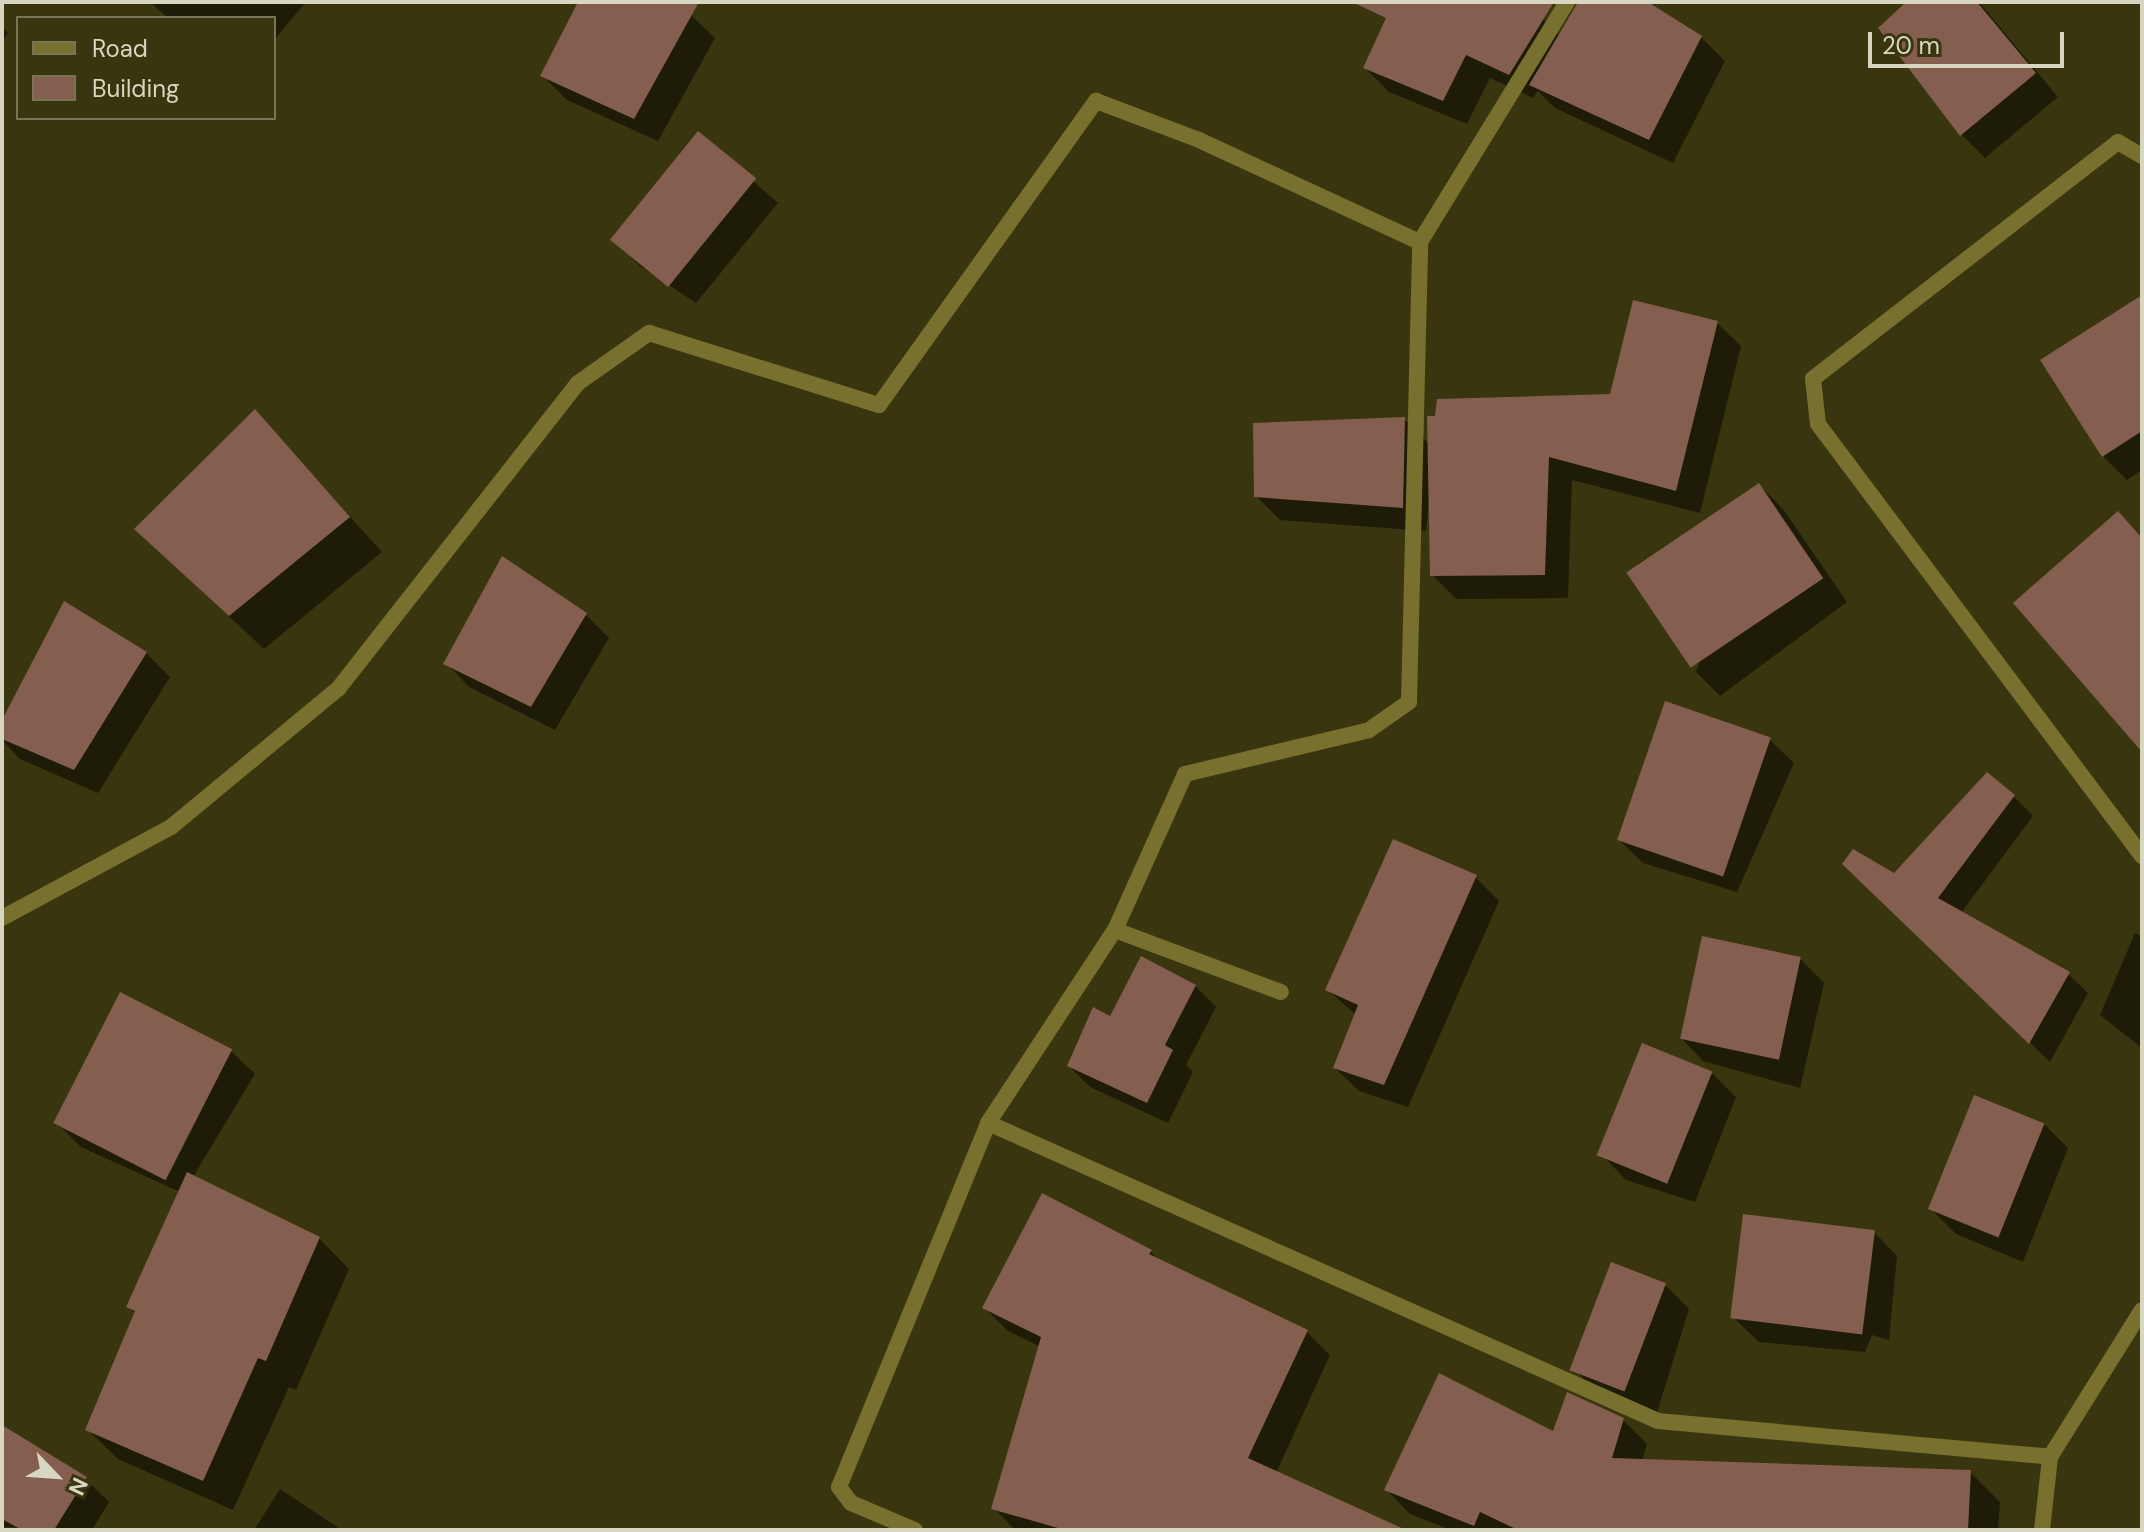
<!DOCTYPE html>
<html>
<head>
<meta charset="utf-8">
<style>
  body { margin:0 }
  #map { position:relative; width:2144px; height:1532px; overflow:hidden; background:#39350e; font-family:"DM Sans",sans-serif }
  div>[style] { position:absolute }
  .shadow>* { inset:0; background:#0007 }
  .building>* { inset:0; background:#845e4e; transform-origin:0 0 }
  .minor>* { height:16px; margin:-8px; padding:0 8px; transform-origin:8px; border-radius:8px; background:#78702e }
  span { translate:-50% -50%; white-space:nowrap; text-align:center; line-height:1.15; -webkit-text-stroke:6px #39350e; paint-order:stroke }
  .frame { position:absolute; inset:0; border:4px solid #d7d6c1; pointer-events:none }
  .legend { position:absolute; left:16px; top:16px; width:260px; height:104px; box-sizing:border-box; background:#39350e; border:2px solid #787556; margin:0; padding:10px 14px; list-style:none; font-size:24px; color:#d7d6c1 }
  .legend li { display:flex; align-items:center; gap:16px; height:40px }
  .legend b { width:40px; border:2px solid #787556 }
  .north { position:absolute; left:16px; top:1436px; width:80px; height:80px; -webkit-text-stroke:6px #39350e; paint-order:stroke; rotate:115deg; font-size:22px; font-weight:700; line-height:32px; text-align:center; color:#d7d6c1 }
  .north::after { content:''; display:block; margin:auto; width:28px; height:36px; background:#d7d6c1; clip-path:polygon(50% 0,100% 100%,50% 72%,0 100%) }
  .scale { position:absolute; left:1868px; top:32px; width:196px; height:36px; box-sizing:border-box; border:4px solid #d7d6c1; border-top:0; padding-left:10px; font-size:24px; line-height:28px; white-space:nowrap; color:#d7d6c1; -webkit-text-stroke:6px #39350e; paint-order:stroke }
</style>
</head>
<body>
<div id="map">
  <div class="shadow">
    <i style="clip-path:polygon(150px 2px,306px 2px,274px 40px,274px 18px,168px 18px)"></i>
    <i style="clip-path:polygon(580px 2px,667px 2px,691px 15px,715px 38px,658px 141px,567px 100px,543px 76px)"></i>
    <i style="clip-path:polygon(1396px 2px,1508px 2px,1543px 19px,1561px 37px,1601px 2px,1644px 2px,1701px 37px,1725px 61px,1673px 163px,1555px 108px,1538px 91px,1533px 98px,1490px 78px,1467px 124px,1389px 92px,1365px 68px)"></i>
    <i style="clip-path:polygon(1909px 2px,1979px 2px,2058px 97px,1985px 158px,1961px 134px)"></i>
    <i style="clip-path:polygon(2px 27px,8px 33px,2px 42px)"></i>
    <i style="clip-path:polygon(698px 133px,778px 203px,696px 303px,640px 266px,616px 242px)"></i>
    <i style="clip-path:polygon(2142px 297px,2142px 470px,2127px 480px,2103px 456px)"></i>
    <i style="clip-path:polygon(1717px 323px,1741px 346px,1700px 513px,1572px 480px,1568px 598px,1456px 599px,1432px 575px,1430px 491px,1426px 531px,1280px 520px,1256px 496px,1404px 419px,1429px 444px,1611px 396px)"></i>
    <i style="clip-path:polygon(255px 412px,382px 552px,264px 649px,136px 529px)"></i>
    <i style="clip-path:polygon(1759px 485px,1783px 509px,1847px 602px,1720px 696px,1696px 672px)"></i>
    <i style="clip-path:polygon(586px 615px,609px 638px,555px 730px,469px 687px,446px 663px)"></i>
    <i style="clip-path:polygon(146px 653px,170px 677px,98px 793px,20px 759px,2px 740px,2px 724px)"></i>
    <i style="clip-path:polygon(1666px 704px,1770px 740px,1794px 763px,1737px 892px,1643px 863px,1619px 840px)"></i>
    <i style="clip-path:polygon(2014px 797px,2033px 816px,1961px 913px,2068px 974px,2088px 993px,2050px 1062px,1864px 884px,1894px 875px)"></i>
    <i style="clip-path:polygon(1475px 877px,1499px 901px,1408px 1107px,1359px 1091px,1335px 1068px,1356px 1015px,1327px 989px)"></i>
    <i style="clip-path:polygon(2135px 933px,2142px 937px,2142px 1048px,2100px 1015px)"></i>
    <i style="clip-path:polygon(1800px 959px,1824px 983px,1800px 1088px,1703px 1061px,1680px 1037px)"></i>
    <i style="clip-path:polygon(1195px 986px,1216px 1007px,1186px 1065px,1193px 1072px,1168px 1123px,1090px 1087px,1069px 1066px,1111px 1018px)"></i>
    <i style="clip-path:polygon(120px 995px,231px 1051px,255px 1074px,193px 1177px,319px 1238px,349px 1269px,296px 1390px,289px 1387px,233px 1510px,118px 1459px,87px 1429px,136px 1314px,129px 1307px,180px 1192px,81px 1147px,57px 1123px)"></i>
    <i style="clip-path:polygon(1712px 1073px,1736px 1097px,1695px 1202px,1626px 1180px,1603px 1156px)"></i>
    <i style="clip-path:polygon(2044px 1124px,2068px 1148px,2023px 1262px,1956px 1234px,1932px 1210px)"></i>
    <i style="clip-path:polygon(1874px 1232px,1897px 1256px,1889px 1340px,1872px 1335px,1865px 1352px,1759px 1342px,1735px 1319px)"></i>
    <i style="clip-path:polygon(1151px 1252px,1161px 1262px,1307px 1332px,1330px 1355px,1276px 1473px,1376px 1530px,1015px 1530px,994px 1508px,1041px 1347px,1008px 1331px,984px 1307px)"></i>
    <i style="clip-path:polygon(1665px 1285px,1689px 1309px,1655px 1419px,1600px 1395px,1576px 1371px)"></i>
    <i style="clip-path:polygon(1623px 1420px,1647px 1444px,1642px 1461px,1798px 1530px,1451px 1530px,1410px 1514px,1387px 1490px)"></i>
    <i style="clip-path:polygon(2px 1428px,86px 1479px,109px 1502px,92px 1530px,2px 1527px)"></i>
    <i style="clip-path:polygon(1970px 1472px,2000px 1502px,1998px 1530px,1836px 1530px)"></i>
    <i style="clip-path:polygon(280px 1489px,342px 1530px,254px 1530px)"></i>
  </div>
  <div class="building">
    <i style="clip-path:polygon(578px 2px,699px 2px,634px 119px,540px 76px)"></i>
    <i style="clip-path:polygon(1352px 2px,1554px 2px,1509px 75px,1466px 55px,1443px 101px,1363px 68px,1386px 18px)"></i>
    <i style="clip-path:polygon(1578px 2px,1648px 2px,1702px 36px,1649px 140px,1529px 85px)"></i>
    <i style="clip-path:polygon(1906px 2px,1977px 2px,2036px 73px,1960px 136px,1878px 28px)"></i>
    <i style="left:698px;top:131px;width:75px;height:140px;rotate:39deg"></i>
    <i style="clip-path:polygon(2142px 295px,2142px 431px,2102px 457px,2040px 360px)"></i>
    <i style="clip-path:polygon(1633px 300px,1718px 321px,1676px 491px,1549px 457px,1545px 575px,1430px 576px,1427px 416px,1435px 416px,1437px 399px,1610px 394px)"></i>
    <i style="clip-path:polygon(255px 409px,350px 517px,229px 616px,134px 529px)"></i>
    <i style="clip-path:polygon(1405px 417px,1403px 508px,1254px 497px,1253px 423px)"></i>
    <i style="left:1759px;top:483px;width:115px;height:160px;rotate:56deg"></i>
    <i style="clip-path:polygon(2118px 511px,2142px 538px,2142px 752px,2013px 603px)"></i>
    <i style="clip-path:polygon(502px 556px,587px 613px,531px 707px,443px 664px)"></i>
    <i style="clip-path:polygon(64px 601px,147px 652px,74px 770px,2px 739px,2px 720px)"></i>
    <i style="left:1665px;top:701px;width:112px;height:147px;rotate:19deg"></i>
    <i style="clip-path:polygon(1987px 772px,2015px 795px,1938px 898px,2070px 972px,2029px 1044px,1842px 864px,1853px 849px,1894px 873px)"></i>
    <i style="clip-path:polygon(1393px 839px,1477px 875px,1384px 1085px,1333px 1068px,1358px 1005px,1325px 990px)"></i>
    <i style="left:1702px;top:936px;width:101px;height:105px;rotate:12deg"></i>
    <i style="clip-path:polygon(1141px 956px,1196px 985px,1165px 1045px,1173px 1050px,1147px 1103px,1067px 1066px,1093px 1007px,1110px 1016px)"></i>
    <i style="left:120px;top:992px;width:126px;height:147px;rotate:27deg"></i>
    <i style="left:1642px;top:1043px;width:76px;height:121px;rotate:22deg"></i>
    <i style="left:1974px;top:1095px;width:76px;height:123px;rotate:22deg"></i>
    <i style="clip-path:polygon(187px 1172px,320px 1237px,266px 1361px,258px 1358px,203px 1481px,85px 1430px,135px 1311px,126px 1307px)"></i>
    <i style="clip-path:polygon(1042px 1193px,1152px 1250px,1149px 1254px,1308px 1330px,1248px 1458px,1406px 1530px,1065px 1530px,991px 1509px,1041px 1337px,982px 1308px)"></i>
    <i style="left:1743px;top:1214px;width:133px;height:105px;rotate:7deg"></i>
    <i style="left:1611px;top:1262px;width:59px;height:116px;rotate:21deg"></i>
    <i style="clip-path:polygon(1439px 1373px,1553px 1431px,1567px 1392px,1624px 1418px,1612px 1458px,1971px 1470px,1968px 1530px,1518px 1530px,1480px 1512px,1474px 1526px,1384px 1490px)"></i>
    <i style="clip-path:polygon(2px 1425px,87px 1477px,54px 1530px,22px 1530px,2px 1519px)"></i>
  </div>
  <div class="minor">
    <i style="left:2142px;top:156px;width:28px;rotate:-150deg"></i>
    <i style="left:2118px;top:142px;width:386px;rotate:142.2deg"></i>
    <i style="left:1813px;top:379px;width:45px;rotate:83.7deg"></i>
    <i style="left:1818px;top:424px;width:540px;rotate:53.13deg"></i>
    <i style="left:2px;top:918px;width:192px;rotate:-28.3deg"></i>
    <i style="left:171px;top:827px;width:217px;rotate:-39.6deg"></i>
    <i style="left:338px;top:689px;width:389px;rotate:-51.9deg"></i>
    <i style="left:578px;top:383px;width:87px;rotate:-35.2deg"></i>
    <i style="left:649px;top:333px;width:241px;rotate:17.4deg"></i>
    <i style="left:879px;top:405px;width:374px;rotate:-54.5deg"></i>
    <i style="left:1096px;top:101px;width:110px;rotate:20.7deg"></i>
    <i style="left:1199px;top:140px;width:243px;rotate:24.8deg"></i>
    <i style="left:1115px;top:930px;width:177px;rotate:20.5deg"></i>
    <i style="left:988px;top:1123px;width:733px;rotate:23.98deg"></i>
    <i style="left:1658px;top:1421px;width:394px;rotate:5.2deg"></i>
    <i style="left:915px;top:1530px;width:69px;rotate:-157.1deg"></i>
    <i style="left:851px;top:1503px;width:20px;rotate:-127deg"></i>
    <i style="left:839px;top:1487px;width:393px;rotate:-67.7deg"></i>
    <i style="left:988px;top:1123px;width:231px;rotate:-56.7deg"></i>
    <i style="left:1115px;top:930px;width:171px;rotate:-65.8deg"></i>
    <i style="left:1185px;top:774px;width:189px;rotate:-13.4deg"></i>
    <i style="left:1369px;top:730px;width:49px;rotate:-35deg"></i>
    <i style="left:1409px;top:702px;width:460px;rotate:-88.6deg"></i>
    <i style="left:1420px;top:242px;width:281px;rotate:-58.5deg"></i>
    <i style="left:2042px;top:1530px;width:73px;rotate:-83.7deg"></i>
    <i style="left:2050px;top:1457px;width:173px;rotate:-58deg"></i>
  </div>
  <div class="frame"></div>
  <ul class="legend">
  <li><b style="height:10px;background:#78702e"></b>Road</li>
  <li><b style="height:22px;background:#845e4e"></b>Building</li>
  </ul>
  <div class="north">N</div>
  <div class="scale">20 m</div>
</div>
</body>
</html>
